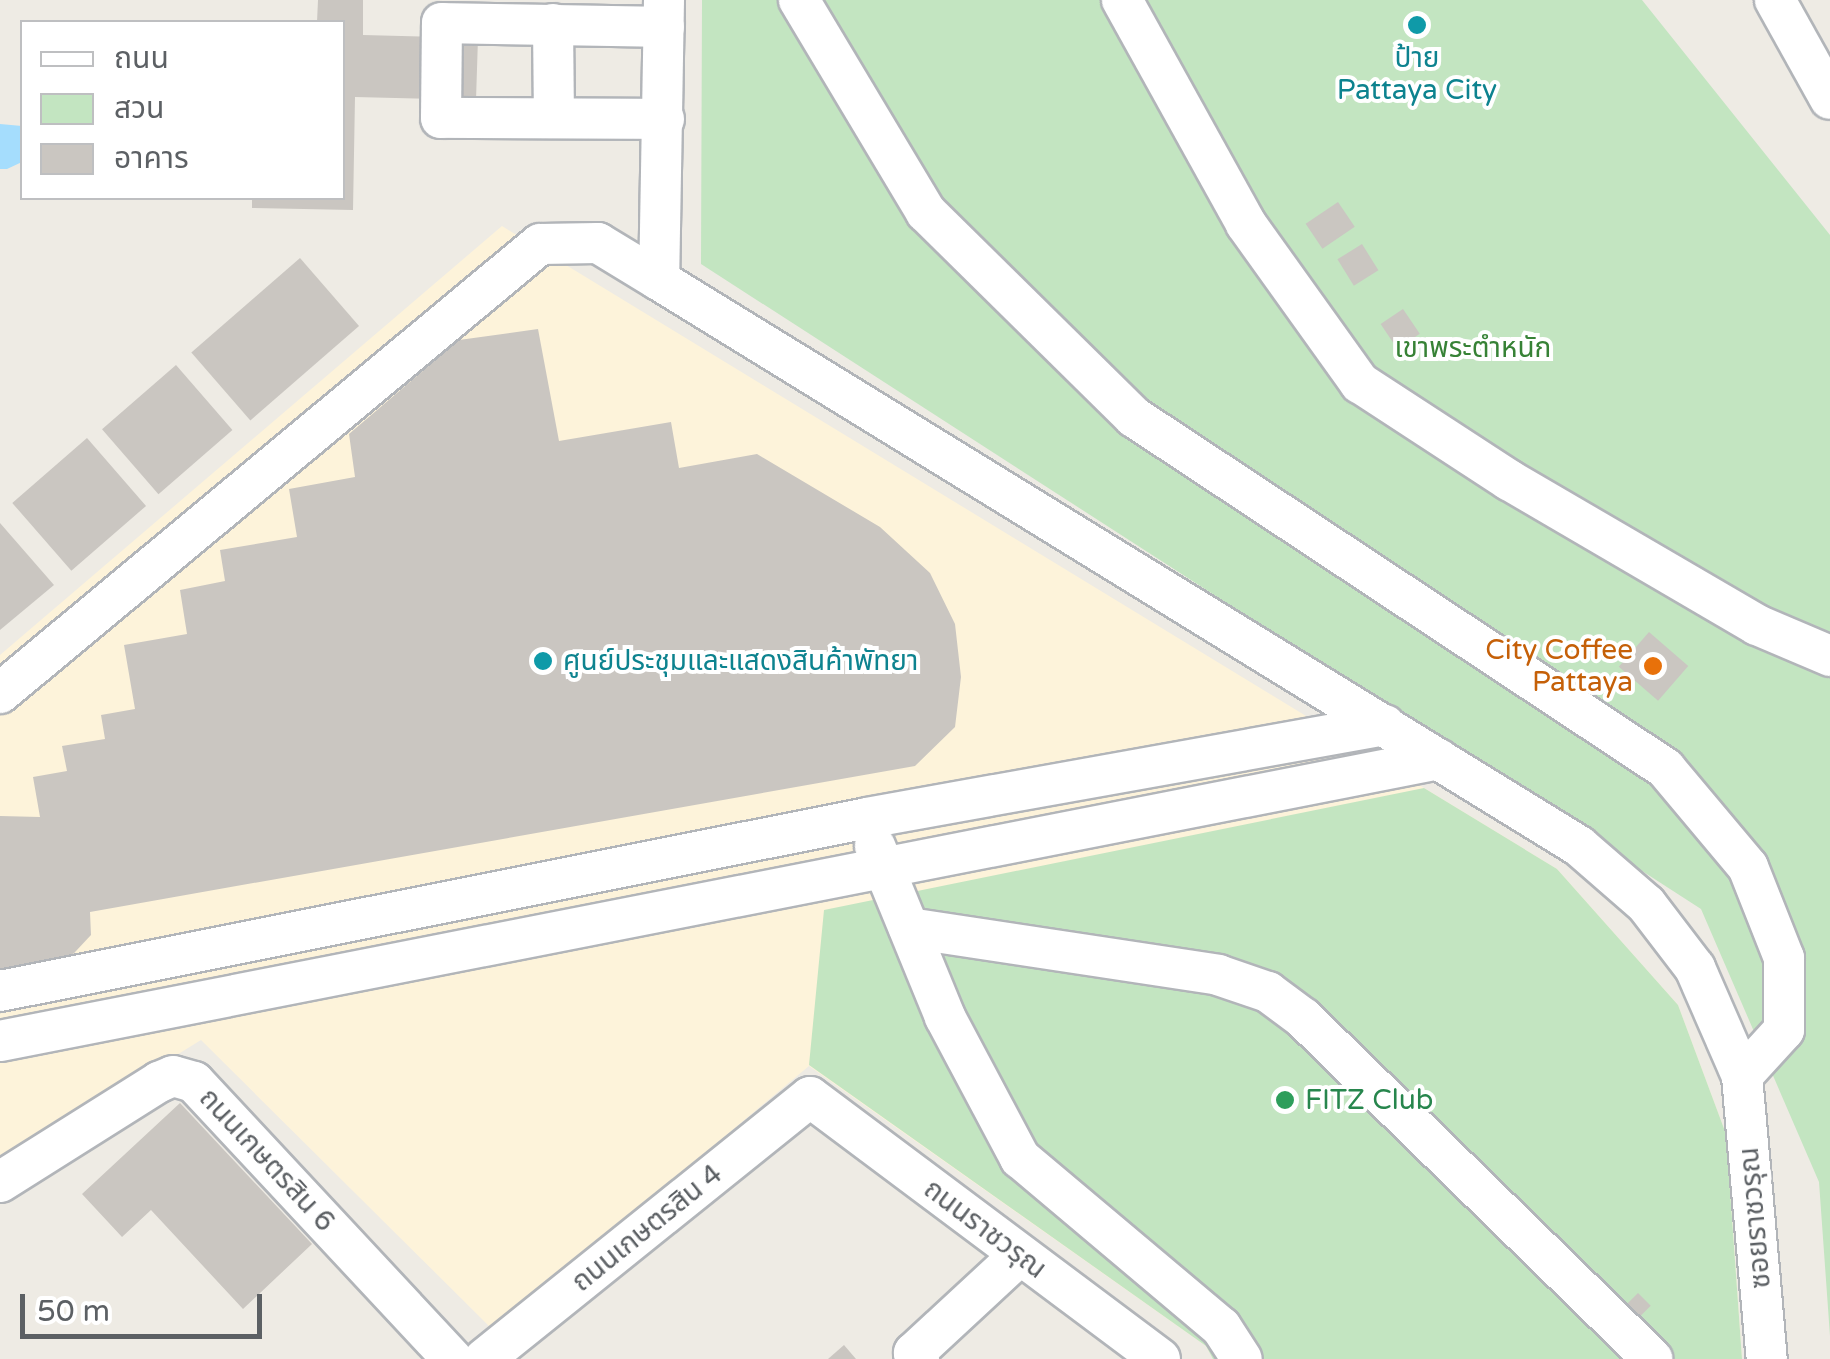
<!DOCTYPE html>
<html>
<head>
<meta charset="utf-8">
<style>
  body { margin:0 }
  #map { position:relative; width:1830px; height:1359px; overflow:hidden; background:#eeebe4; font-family:"Varela Round","Noto Sans Thai",sans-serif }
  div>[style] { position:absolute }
  .commercial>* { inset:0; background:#fdf3da }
  .green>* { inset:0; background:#c3e5c1 }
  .water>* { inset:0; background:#a5ddfd }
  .building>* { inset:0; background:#cac6c1; transform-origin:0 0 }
  .roads { filter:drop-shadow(2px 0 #b2b5b9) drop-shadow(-2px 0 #b2b5b9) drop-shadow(0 2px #b2b5b9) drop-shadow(0 -2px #b2b5b9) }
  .minor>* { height:40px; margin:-20px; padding:0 20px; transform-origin:20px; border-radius:20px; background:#fff }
  .dots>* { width:28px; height:28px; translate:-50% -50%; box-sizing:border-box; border:5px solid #fff; border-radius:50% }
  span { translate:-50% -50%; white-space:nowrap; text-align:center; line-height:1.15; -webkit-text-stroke:8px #fff; paint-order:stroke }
  .culture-label { font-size:28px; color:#0d838f }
  .left { translate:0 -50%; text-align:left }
  .park-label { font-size:28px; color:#378236 }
  .food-label { font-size:28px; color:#c56008 }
  .right { translate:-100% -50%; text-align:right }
  .leisure-label { font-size:28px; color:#27864d }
  .street-label { font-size:28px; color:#5c6064 }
  .legend { position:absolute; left:20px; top:20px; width:325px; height:180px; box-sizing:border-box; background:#fff; border:2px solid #bebfc1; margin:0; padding:12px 18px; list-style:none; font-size:30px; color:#5c6064 }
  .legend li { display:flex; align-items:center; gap:20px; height:50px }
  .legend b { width:50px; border:2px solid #bebfc1 }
  .scale { position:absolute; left:20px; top:1294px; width:242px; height:45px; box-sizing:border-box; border:5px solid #5c6064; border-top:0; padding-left:12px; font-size:30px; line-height:35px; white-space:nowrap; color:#5c6064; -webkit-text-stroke:8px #fff; paint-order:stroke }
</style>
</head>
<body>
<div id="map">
  <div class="commercial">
    <i style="clip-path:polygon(502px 226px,1557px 869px,1678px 1005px,1726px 1134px,1742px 1359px,1213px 1359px,1206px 1346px,809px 1066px,493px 1330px,201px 1040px,0 1164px,0 655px)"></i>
  </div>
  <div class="green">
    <i style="clip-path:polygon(702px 0,1642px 0,1830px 235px,1830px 1336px,1819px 1182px,1701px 909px,701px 264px)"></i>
    <i style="clip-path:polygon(1424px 788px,1557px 869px,1678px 1005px,1726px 1134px,1742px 1359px,1213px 1359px,1206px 1346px,809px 1065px,824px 910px)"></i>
  </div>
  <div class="water">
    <i style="clip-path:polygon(0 124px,22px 126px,22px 162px,7px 169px,0 169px)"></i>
  </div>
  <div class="building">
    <i style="clip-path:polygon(318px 0,363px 0,363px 35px,478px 38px,476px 100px,355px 97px,353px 210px,252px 208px,252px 198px,342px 198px,342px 22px,317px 22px)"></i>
    <i style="left:1338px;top:202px;width:30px;height:39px;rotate:56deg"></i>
    <i style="left:1362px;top:244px;width:31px;height:29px;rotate:58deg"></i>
    <i style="left:300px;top:258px;width:90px;height:144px;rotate:49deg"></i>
    <i style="left:1403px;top:309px;width:30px;height:27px;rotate:56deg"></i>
    <i style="clip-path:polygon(538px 329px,559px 441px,671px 422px,679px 468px,757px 454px,880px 527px,930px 573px,955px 624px,961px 677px,955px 727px,915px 766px,90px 912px,91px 935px,61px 967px,0 975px,0 816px,40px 817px,33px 777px,67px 771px,62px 746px,105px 739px,101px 715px,135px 709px,124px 645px,187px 634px,180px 590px,225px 581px,220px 550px,297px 537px,289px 489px,355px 477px,349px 434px,459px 340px)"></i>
    <i style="left:176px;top:365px;width:86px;height:98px;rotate:49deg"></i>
    <i style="left:87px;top:438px;width:90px;height:99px;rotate:49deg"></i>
    <i style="clip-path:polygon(0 523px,54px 585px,0 630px)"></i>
    <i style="left:1649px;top:632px;width:52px;height:46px;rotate:41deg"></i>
    <i style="clip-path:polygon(180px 1103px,312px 1244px,243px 1309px,151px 1210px,122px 1237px,82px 1194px)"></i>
    <i style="left:1638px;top:1293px;width:18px;height:16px;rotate:45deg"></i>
    <i style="clip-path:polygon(844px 1345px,856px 1359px,828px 1359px)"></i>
  </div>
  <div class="roads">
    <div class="minor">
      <i style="left:664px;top:0;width:280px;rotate:91deg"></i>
      <i style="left:659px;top:280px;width:1080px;rotate:31.6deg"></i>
      <i style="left:1579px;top:846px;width:89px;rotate:40.9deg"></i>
      <i style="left:1646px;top:904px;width:81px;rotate:52.6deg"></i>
      <i style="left:1695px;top:968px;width:118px;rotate:66.5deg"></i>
      <i style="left:1742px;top:1076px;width:284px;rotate:85deg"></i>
      <i style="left:799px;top:0;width:247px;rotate:59.1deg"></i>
      <i style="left:926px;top:212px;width:292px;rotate:44.6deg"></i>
      <i style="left:1134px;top:417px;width:637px;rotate:33.47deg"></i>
      <i style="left:1665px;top:768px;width:129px;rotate:50deg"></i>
      <i style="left:1748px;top:867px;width:98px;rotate:68.4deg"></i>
      <i style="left:1784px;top:958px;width:72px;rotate:90deg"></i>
      <i style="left:1784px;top:1030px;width:62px;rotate:132.4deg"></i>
      <i style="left:1122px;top:0;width:256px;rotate:61deg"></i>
      <i style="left:1246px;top:224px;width:196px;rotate:54.4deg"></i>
      <i style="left:1360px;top:383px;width:178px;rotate:33.1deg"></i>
      <i style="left:1509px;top:480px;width:287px;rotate:30.3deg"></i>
      <i style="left:1757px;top:625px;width:79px;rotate:23deg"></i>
      <i style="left:1775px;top:0;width:113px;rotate:60.9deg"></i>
      <i style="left:553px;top:24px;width:94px;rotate:89.4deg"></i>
      <i style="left:664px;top:119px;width:223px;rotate:-179.7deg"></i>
      <i style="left:441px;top:118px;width:95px;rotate:-89.4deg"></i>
      <i style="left:442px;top:23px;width:222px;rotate:1deg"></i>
      <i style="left:0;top:693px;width:702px;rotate:-39.74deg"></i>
      <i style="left:540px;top:244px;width:58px;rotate:-1deg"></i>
      <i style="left:598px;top:243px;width:71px;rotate:31.2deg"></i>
      <i style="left:875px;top:846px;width:185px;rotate:67.7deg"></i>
      <i style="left:945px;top:1017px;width:160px;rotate:62deg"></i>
      <i style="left:1020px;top:1158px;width:263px;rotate:40.1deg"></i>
      <i style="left:1221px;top:1327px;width:38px;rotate:57deg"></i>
      <i style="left:909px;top:928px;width:313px;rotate:8.6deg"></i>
      <i style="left:1218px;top:975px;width:53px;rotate:18.8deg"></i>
      <i style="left:1268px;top:992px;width:44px;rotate:36.6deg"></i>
      <i style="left:1303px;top:1018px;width:488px;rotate:44.3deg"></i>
      <i style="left:0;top:991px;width:884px;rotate:-11.28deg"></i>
      <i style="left:867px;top:818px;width:526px;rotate:-10.18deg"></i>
      <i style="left:0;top:1041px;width:1466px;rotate:-11.09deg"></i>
      <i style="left:0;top:1182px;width:188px;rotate:-32.2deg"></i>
      <i style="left:159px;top:1082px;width:15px;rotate:-23deg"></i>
      <i style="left:173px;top:1076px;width:22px;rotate:16deg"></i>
      <i style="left:194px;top:1082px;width:379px;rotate:47deg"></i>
      <i style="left:484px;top:1359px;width:418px;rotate:-38.8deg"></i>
      <i style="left:810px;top:1097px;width:437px;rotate:36.8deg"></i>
      <i style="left:919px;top:1359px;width:8px;rotate:-130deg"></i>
      <i style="left:914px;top:1353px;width:144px;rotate:-42.8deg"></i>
    </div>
  </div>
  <div class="dots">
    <i style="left:1417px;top:25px;background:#0f9aa8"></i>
    <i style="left:543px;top:661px;background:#0f9aa8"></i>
    <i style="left:1653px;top:666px;background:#e8710a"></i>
    <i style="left:1285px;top:1100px;background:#2e9e5b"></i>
  </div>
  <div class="culture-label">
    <span style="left:1417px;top:74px">ป้าย<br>Pattaya City</span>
    <span class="left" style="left:563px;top:661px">ศูนย์ประชุมและแสดงสินค้าพัทยา</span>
  </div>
  <div class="park-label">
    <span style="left:1473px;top:348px">เขาพระตำหนัก</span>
  </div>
  <div class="food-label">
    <span class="right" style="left:1633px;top:666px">City Coffee<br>Pattaya</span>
  </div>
  <div class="leisure-label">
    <span class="left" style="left:1305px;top:1100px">FITZ Club</span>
  </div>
  <div class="street-label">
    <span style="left:267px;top:1160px;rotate:47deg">ถนนเกษตรสิน 6</span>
    <span style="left:1755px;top:1218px;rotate:-95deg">ซอยราชวรุณ</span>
    <span style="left:647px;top:1228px;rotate:-39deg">ถนนเกษตรสิน 4</span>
    <span style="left:985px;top:1229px;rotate:37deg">ถนนราชวรุณ</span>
  </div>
  <ul class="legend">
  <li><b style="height:12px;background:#fff"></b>ถนน</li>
  <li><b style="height:28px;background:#c3e5c1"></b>สวน</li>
  <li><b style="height:28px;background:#cac6c1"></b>อาคาร</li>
  </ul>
  <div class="scale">50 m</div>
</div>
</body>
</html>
